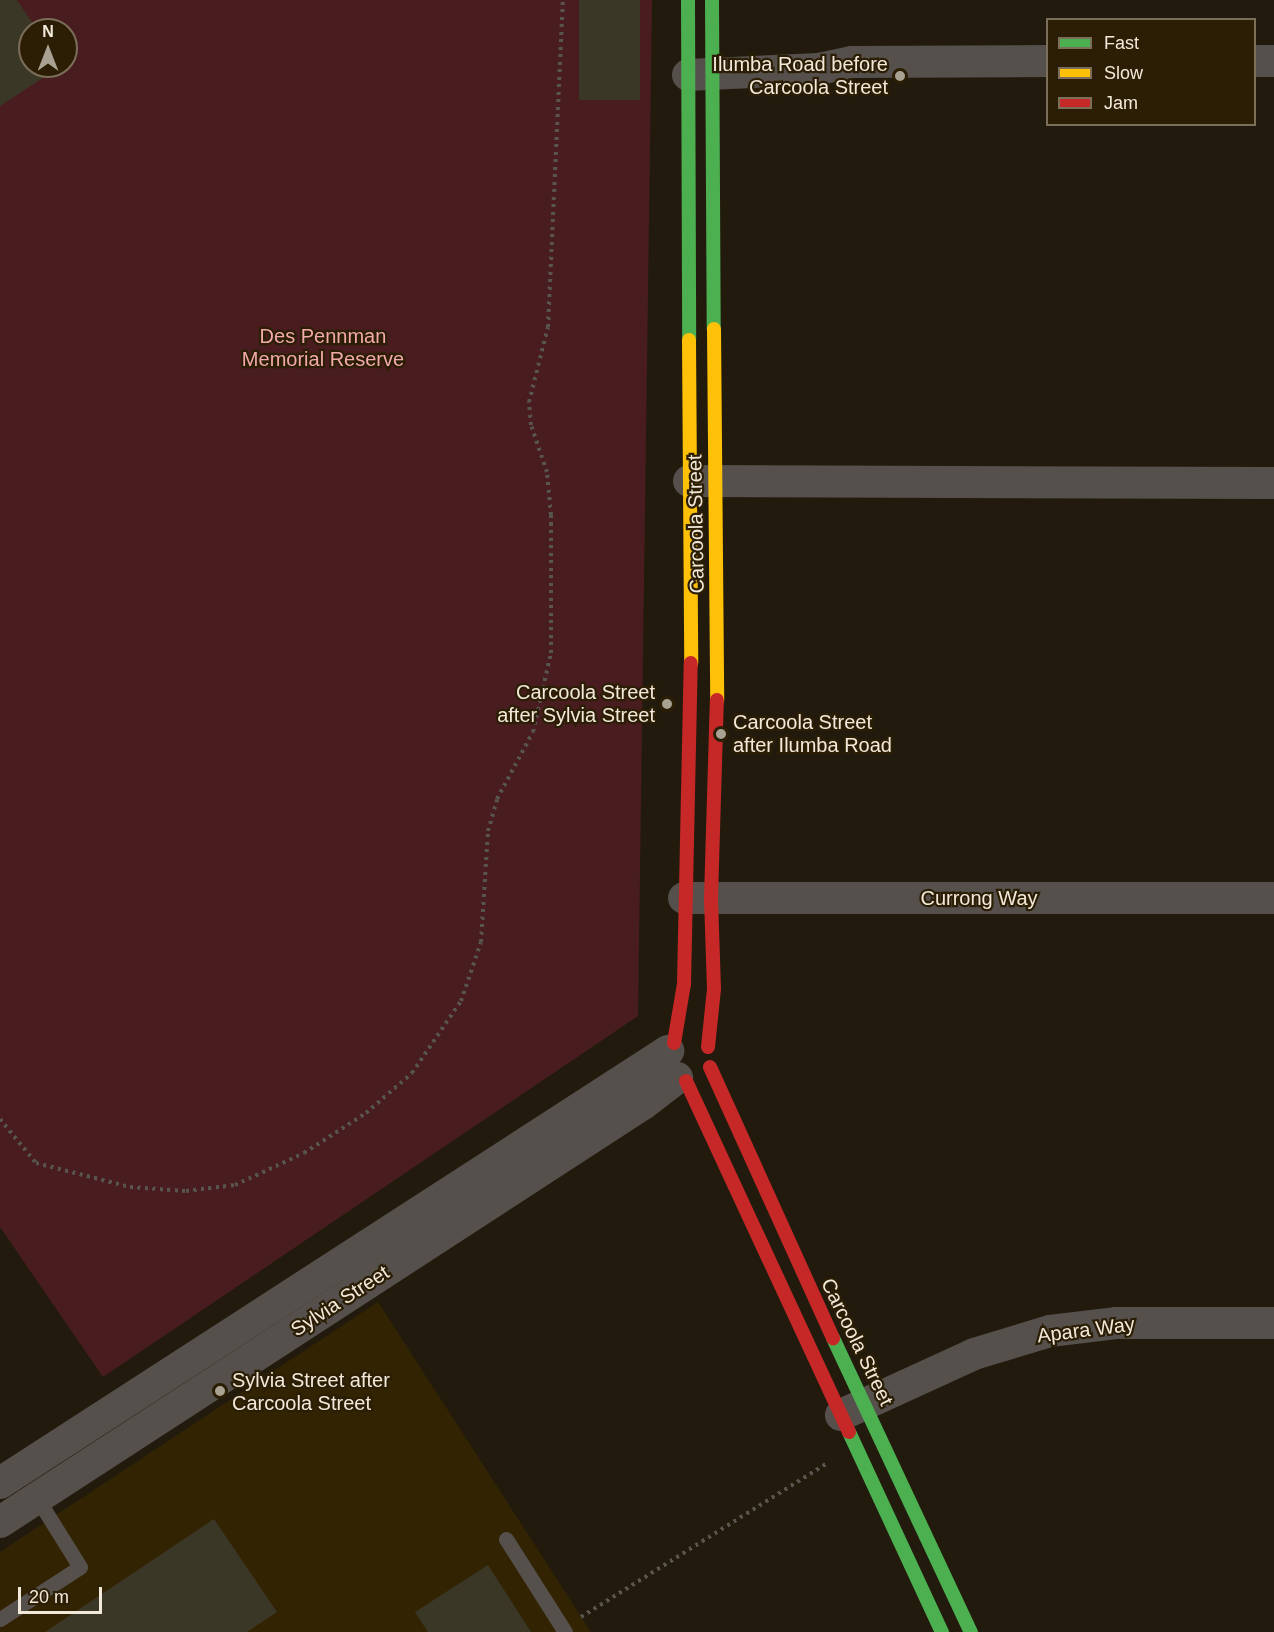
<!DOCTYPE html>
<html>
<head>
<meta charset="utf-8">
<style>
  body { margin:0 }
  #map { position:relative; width:1274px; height:1632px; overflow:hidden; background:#221b0d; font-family:Arial,sans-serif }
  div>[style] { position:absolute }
  .built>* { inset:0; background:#322403 }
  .green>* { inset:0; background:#491d20 }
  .building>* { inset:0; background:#3a3727; transform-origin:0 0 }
  .path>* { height:4px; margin-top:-2px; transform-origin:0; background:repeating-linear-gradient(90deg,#58544e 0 3px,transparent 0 7.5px) }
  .lane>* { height:15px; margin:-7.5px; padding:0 7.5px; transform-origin:7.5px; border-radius:7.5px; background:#55504c }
  .street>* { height:32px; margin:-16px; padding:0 16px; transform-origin:16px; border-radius:16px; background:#55504c }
  .fast>* { height:14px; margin:-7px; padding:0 7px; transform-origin:7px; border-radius:7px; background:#4caf50 }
  .slow>* { height:14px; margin:-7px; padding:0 7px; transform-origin:7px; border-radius:7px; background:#ffc107 }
  .jam>* { height:14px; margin:-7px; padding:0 7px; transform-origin:7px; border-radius:7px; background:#c62828 }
  .dots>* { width:16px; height:16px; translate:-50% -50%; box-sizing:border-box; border:3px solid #2b1e04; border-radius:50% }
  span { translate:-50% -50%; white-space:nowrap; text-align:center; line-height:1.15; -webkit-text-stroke:4.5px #2b1e04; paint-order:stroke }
  .poi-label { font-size:20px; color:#f2e9da }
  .right { translate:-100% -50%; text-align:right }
  .left { translate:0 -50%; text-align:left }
  .park-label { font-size:20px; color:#f2a8ac }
  .street-label { font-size:20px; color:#f2e9da }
  .legend { position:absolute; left:1046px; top:18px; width:210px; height:108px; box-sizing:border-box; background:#2b1e04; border:2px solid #7b6f5a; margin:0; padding:8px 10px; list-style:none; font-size:18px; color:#f2e9da }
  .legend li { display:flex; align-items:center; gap:12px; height:30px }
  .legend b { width:30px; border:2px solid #7b6f5a }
  .north { position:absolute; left:18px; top:18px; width:60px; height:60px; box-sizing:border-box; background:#2b1e04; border:2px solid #7b6f5a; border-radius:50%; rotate:0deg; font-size:16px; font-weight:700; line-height:24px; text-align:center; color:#f2e9da }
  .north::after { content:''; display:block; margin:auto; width:21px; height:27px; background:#a9a192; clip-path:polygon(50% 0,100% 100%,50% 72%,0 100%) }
  .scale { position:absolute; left:18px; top:1587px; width:84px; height:27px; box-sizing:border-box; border:3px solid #f2e9da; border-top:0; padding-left:8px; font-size:18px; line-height:21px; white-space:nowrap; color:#f2e9da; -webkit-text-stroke:4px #2b1e04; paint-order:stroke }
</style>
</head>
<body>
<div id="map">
  <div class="built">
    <i style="clip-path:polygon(378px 1302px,591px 1632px,0 1632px,0 1552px)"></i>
  </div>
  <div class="green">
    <i style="clip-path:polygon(evenodd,0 0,652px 0,638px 1016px,103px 1377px,0 1227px,0 0,30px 30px,66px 30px,66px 66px,30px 66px,30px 30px)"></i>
  </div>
  <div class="building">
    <i style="clip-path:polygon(0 0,17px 0,37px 30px,30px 30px,30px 66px,61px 66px,0 106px)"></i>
    <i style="left:579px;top:0;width:61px;height:100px"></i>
    <i style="clip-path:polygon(214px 1519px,277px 1612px,247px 1632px,45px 1632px)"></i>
    <i style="clip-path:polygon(488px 1565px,531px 1632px,428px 1632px,415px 1612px)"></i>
  </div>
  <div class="path">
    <i style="left:0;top:1119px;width:57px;rotate:50.7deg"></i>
    <i style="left:36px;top:1163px;width:97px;rotate:14.3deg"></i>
    <i style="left:130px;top:1187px;width:56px;rotate:4.1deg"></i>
    <i style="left:186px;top:1191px;width:49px;rotate:-7deg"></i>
    <i style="left:235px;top:1185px;width:76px;rotate:-24.9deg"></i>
    <i style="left:304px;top:1153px;width:74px;rotate:-32.8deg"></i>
    <i style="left:366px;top:1113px;width:61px;rotate:-41deg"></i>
    <i style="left:412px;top:1073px;width:87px;rotate:-55.8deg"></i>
    <i style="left:461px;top:1001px;width:62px;rotate:-71.3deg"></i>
    <i style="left:481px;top:942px;width:111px;rotate:-86.4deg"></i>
    <i style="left:488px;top:831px;width:33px;rotate:-74deg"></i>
    <i style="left:497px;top:799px;width:76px;rotate:-61.8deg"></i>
    <i style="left:533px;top:732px;width:81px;rotate:-77.2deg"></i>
    <i style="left:551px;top:653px;width:138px;rotate:-90deg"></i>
    <i style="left:551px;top:515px;width:43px;rotate:-95.3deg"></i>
    <i style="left:547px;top:472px;width:50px;rotate:-108.8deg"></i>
    <i style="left:531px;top:425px;width:23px;rotate:-95deg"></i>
    <i style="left:529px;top:402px;width:77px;rotate:-75.8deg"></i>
    <i style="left:548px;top:327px;width:327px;rotate:-87.4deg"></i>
    <i style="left:581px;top:1617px;width:292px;rotate:-32deg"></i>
  </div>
  <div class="lane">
    <i style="left:506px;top:1539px;width:110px;rotate:57.6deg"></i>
    <i style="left:0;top:1619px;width:95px;rotate:-33deg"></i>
    <i style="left:80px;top:1567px;width:81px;rotate:-121.9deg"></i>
  </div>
  <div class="street">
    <i style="left:1254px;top:61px;width:20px"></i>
    <i style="left:688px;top:75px;width:131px;rotate:-2.6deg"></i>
    <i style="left:819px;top:69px;width:34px;rotate:-12deg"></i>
    <i style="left:852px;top:62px;width:196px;rotate:-0.3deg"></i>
    <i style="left:689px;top:481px;width:585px;rotate:0.2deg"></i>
    <i style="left:684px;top:898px;width:590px"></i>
    <i style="left:841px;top:1415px;width:146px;rotate:-24.6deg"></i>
    <i style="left:974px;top:1354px;width:79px;rotate:-16.8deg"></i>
    <i style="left:1050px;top:1331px;width:66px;rotate:-6.9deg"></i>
    <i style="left:1116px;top:1323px;width:158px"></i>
    <i style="left:0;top:1483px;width:796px;rotate:-32.89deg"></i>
    <i style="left:0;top:1522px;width:767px;rotate:-33.03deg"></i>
    <i style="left:643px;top:1104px;width:43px;rotate:-37.4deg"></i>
  </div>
  <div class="fast">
    <i style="left:688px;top:0;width:340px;rotate:89.8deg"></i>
    <i style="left:712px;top:0;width:329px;rotate:89.7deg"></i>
    <i style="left:833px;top:1338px;width:325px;rotate:64.9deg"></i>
    <i style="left:849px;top:1432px;width:221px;rotate:65.1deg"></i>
  </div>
  <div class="slow">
    <i style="left:714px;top:329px;width:371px;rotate:89.5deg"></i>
    <i style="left:689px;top:340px;width:323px;rotate:89.6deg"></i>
  </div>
  <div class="jam">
    <i style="left:674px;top:1043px;width:60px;rotate:-80.4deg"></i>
    <i style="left:684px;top:984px;width:321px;rotate:-88.8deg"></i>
    <i style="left:708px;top:1047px;width:58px;rotate:-84.1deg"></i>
    <i style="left:714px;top:989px;width:91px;rotate:-91.9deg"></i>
    <i style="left:711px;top:898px;width:198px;rotate:-88.3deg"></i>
    <i style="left:710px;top:1067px;width:298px;rotate:65.6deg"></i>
    <i style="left:686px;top:1081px;width:387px;rotate:65.1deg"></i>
  </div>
  <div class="dots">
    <i style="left:900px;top:76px;background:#a9a192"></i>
    <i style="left:667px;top:704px;background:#a9a192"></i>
    <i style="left:721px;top:734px;background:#a9a192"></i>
    <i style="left:220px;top:1391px;background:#a9a192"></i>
  </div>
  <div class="poi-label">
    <span class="right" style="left:888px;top:76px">Ilumba Road before<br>Carcoola Street</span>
    <span class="right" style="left:655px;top:704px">Carcoola Street<br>after Sylvia Street</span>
    <span class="left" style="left:733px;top:734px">Carcoola Street<br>after Ilumba Road</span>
    <span class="left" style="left:232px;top:1392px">Sylvia Street after<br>Carcoola Street</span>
  </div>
  <div class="park-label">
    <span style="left:323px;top:348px">Des Pennman<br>Memorial Reserve</span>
  </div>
  <div class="street-label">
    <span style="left:696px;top:524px;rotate:-91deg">Carcoola Street</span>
    <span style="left:979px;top:898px">Currong Way</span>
    <span style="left:340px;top:1301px;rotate:-33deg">Sylvia Street</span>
    <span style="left:1086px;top:1330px;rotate:-7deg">Apara Way</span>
    <span style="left:857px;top:1342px;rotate:64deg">Carcoola Street</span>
  </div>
  <ul class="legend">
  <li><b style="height:8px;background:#4caf50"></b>Fast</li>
  <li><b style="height:8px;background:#ffc107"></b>Slow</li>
  <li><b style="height:8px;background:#c62828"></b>Jam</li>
  </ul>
  <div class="north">N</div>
  <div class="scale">20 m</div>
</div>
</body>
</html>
